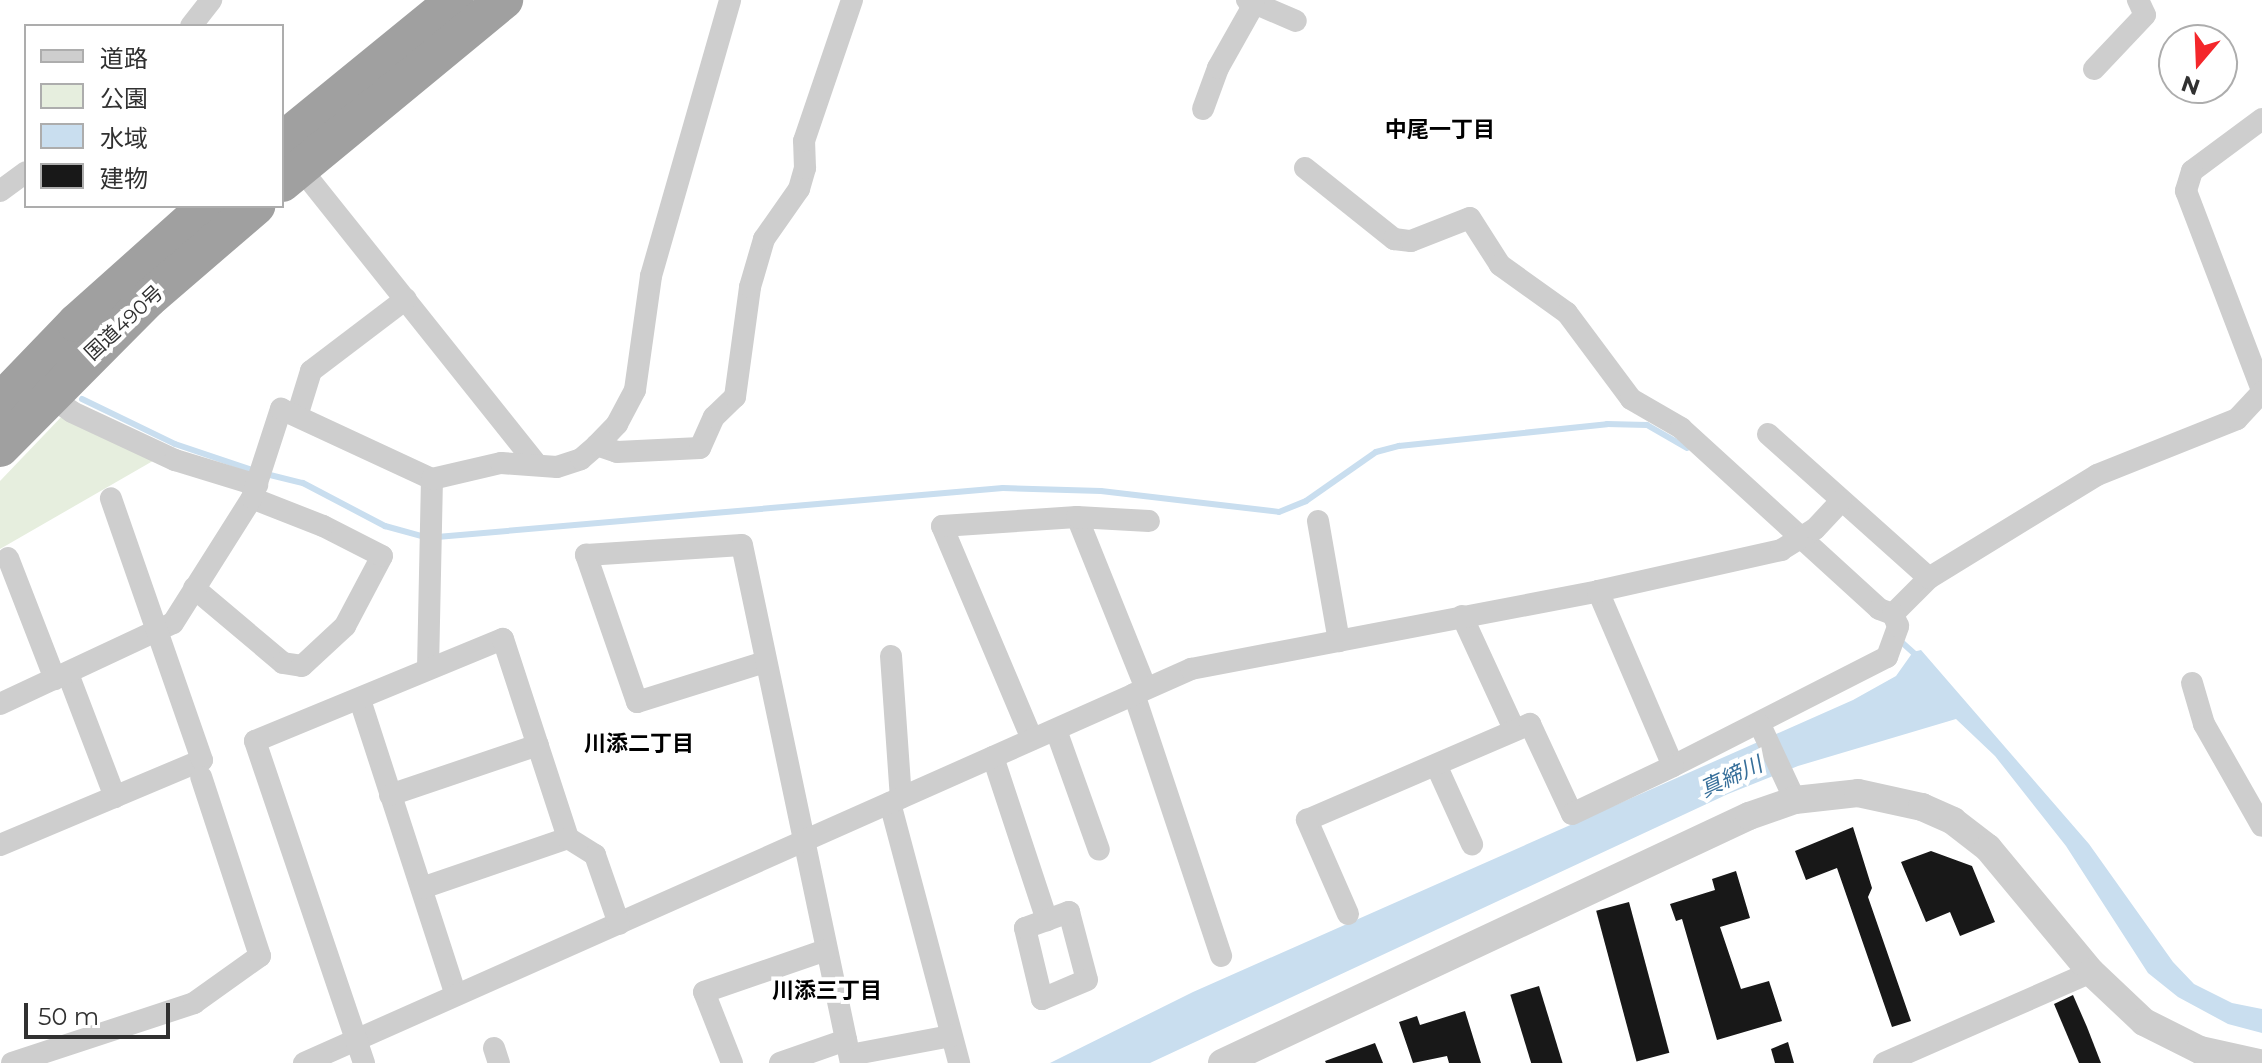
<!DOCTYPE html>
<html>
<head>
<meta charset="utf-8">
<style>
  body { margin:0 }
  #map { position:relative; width:2262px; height:1063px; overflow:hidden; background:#fff; font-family:Montserrat,"Noto Sans JP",sans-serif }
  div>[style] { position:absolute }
  .green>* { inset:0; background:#e6eede }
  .water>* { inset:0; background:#c9deef }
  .stream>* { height:6px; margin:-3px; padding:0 3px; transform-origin:3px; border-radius:3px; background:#c9deef }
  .building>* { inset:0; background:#181818; transform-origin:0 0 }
  .minor>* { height:22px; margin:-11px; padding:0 11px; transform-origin:11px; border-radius:11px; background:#cecece }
  .tertiary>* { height:28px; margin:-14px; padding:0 14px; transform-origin:14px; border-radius:14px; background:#cecece }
  .trunk>* { height:38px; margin:-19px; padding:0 19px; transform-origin:19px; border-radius:19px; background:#a0a0a0 }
  span { translate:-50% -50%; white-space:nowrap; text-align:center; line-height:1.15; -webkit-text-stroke:8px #fff; paint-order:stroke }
  .street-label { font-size:20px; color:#313131 }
  .neighbourhood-label { font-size:22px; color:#000; font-weight:700 }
  .water-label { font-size:22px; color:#376f9a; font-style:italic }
  .legend { position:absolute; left:24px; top:24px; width:260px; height:184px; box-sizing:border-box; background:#fff; border:2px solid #adadad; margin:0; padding:10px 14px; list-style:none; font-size:24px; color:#313131 }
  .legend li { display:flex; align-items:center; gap:16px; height:40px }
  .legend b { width:40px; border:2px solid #adadad }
  .north { position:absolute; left:2158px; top:24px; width:80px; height:80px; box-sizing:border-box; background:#fff; border:2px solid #adadad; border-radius:50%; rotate:199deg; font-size:22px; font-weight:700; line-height:32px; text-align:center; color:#313131 }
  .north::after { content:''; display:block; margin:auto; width:28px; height:36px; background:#f4272b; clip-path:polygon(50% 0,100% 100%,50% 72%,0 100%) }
  .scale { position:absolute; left:24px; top:1003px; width:146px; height:36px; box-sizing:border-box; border:4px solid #313131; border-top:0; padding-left:10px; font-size:24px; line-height:28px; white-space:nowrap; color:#313131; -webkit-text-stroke:6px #fff; paint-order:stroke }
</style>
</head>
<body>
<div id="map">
  <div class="green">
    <i style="clip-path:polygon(65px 413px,158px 458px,0 549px,0 481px)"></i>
  </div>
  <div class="water">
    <i style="clip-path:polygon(1921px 650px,2089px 844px,2173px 962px,2194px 984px,2232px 1003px,2262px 1009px,2262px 1033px,2228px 1024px,2178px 997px,2148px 973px,2066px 846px,1995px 756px,1956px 719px,1798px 766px,1728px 794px,1150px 1063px,1050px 1063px,1193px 992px,1853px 700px,1896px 676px,1913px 652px)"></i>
  </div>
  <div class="stream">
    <i style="left:82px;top:399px;width:103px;rotate:25.8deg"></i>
    <i style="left:175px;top:444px;width:84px;rotate:18.6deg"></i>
    <i style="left:266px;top:474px;width:38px;rotate:14deg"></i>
    <i style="left:303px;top:483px;width:93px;rotate:27.7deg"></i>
    <i style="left:385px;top:526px;width:41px;rotate:15.4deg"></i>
    <i style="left:437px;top:537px;width:568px;rotate:-4.95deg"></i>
    <i style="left:1003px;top:488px;width:98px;rotate:1.8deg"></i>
    <i style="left:1101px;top:491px;width:179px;rotate:6.7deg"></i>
    <i style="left:1279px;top:512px;width:29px;rotate:-22deg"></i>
    <i style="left:1306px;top:501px;width:85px;rotate:-35deg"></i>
    <i style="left:1376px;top:452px;width:24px;rotate:-15deg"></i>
    <i style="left:1399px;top:446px;width:209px;rotate:-6deg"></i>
    <i style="left:1607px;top:424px;width:40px;rotate:1.4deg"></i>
    <i style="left:1647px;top:425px;width:46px;rotate:29.9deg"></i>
    <i style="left:1897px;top:638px;width:30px;rotate:42deg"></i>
  </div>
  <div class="building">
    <i style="clip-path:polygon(1853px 827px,1872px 888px,1868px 897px,1911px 1021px,1892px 1027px,1837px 868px,1806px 880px,1795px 851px)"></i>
    <i style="clip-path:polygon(1931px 851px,1972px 866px,1995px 922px,1960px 936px,1950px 912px,1926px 922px,1901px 862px)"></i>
    <i style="clip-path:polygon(1736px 871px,1750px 918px,1720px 927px,1741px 989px,1769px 981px,1782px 1021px,1717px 1040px,1682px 919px,1676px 921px,1670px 904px,1715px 890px,1712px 879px)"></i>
    <i style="left:1629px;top:902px;width:156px;height:34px;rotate:75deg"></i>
    <i style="left:1539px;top:986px;width:81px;height:30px;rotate:73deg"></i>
    <i style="clip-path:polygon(2073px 995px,2087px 1027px,2101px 1063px,2079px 1063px,2054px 1004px)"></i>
    <i style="clip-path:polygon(1465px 1011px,1481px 1063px,1449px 1063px,1447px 1056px,1413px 1063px,1399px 1022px,1417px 1016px,1420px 1025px)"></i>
    <i style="clip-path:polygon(1788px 1042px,1794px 1063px,1775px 1063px,1771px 1049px)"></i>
    <i style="clip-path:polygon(1375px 1043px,1383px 1063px,1326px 1063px,1325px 1061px)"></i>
  </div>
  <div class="minor">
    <i style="left:1247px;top:0;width:53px;rotate:23.2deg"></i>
    <i style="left:191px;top:26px;width:33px;rotate:-52deg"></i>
    <i style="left:2094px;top:69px;width:74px;rotate:-46.6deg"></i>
    <i style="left:2145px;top:15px;width:17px;rotate:-115deg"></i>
    <i style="left:1203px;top:109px;width:44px;rotate:-69.9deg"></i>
    <i style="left:1218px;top:68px;width:73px;rotate:-60.6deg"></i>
    <i style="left:2262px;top:119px;width:87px;rotate:143.4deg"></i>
    <i style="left:2192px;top:171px;width:21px;rotate:107deg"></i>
    <i style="left:2186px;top:191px;width:213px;rotate:69.1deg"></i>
    <i style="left:293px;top:159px;width:391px;rotate:51.4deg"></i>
    <i style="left:1305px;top:168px;width:114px;rotate:38.6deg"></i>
    <i style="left:1394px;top:239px;width:17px;rotate:7deg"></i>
    <i style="left:1411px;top:241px;width:63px;rotate:-21.3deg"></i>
    <i style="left:1470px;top:218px;width:56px;rotate:57.4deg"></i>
    <i style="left:1500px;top:265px;width:82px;rotate:35.6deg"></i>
    <i style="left:1567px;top:313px;width:107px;rotate:53.3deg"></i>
    <i style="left:1631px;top:399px;width:58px;rotate:30.1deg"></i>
    <i style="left:1681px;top:428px;width:268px;rotate:42.4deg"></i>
    <i style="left:1879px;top:609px;width:15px;rotate:20deg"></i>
    <i style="left:1893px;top:614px;width:51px;rotate:-45deg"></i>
    <i style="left:1929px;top:578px;width:197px;rotate:-31.5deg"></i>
    <i style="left:2097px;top:475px;width:151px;rotate:-21.8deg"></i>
    <i style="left:2237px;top:419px;width:37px;rotate:-47deg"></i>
    <i style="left:0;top:191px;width:32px;rotate:-36deg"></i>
    <i style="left:48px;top:395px;width:29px;rotate:35deg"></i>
    <i style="left:72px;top:412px;width:114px;rotate:25deg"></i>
    <i style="left:175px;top:460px;width:86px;rotate:17deg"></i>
    <i style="left:298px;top:413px;width:44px;rotate:-72.8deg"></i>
    <i style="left:311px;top:371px;width:119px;rotate:-37.2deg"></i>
    <i style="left:1768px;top:434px;width:216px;rotate:41.8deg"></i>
    <i style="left:597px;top:445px;width:21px;rotate:19deg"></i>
    <i style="left:617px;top:452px;width:83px;rotate:-2.8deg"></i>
    <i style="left:700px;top:448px;width:34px;rotate:-66deg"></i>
    <i style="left:714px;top:417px;width:29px;rotate:-44deg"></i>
    <i style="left:735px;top:397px;width:111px;rotate:-82.2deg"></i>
    <i style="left:750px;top:287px;width:50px;rotate:-73.7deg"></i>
    <i style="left:764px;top:239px;width:61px;rotate:-55deg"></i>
    <i style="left:799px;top:189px;width:22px;rotate:-74deg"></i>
    <i style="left:805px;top:168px;width:27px;rotate:-92deg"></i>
    <i style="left:804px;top:141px;width:149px;rotate:-71.2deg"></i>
    <i style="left:1077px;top:517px;width:185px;rotate:68.1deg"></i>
    <i style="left:1318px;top:521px;width:122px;rotate:80.1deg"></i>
    <i style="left:8px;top:558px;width:130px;rotate:68.8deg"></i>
    <i style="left:194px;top:588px;width:116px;rotate:40.1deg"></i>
    <i style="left:283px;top:663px;width:19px;rotate:9deg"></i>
    <i style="left:302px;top:666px;width:59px;rotate:-42.9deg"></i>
    <i style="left:345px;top:626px;width:79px;rotate:-62.1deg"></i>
    <i style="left:382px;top:556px;width:66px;rotate:-153deg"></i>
    <i style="left:323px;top:526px;width:76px;rotate:-158.5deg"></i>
    <i style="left:1598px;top:591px;width:190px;rotate:66.8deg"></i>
    <i style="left:1673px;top:766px;width:240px;rotate:-27deg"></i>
    <i style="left:1887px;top:657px;width:33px;rotate:-70deg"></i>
    <i style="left:1898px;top:626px;width:13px;rotate:-113deg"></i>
    <i style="left:1462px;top:616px;width:124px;rotate:65.3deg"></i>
    <i style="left:891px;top:656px;width:142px;rotate:86deg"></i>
    <i style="left:765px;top:662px;width:134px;rotate:162.6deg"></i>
    <i style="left:637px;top:702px;width:156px;rotate:-109.1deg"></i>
    <i style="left:586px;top:555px;width:156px;rotate:-3.7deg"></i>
    <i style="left:742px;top:545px;width:529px;rotate:78.12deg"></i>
    <i style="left:428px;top:669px;width:190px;rotate:-88.8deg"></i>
    <i style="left:68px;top:674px;width:132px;rotate:69.1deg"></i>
    <i style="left:2192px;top:683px;width:43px;rotate:73.7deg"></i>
    <i style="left:2204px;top:724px;width:117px;rotate:60.4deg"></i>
    <i style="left:1134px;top:694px;width:276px;rotate:71.6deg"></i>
    <i style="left:360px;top:700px;width:310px;rotate:72deg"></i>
    <i style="left:0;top:704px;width:191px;rotate:-25.1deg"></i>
    <i style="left:173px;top:623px;width:148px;rotate:-57.7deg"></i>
    <i style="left:252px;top:498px;width:94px;rotate:-72deg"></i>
    <i style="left:281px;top:409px;width:166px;rotate:24.9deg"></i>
    <i style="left:432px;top:479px;width:71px;rotate:-13.1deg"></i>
    <i style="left:501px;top:463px;width:56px;rotate:4.1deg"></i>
    <i style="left:557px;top:467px;width:25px;rotate:-18deg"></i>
    <i style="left:581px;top:459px;width:21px;rotate:-41deg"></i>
    <i style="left:597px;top:445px;width:29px;rotate:-46deg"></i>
    <i style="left:617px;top:424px;width:38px;rotate:-62deg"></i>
    <i style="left:635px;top:390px;width:115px;rotate:-82deg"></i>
    <i style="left:651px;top:276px;width:287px;rotate:-74deg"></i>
    <i style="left:1760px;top:725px;width:83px;rotate:65deg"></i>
    <i style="left:1056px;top:730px;width:127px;rotate:70.3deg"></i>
    <i style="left:1032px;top:739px;width:231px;rotate:-112.9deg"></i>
    <i style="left:942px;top:526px;width:135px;rotate:-3.8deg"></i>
    <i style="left:1077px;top:517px;width:72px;rotate:3.2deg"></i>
    <i style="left:993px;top:757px;width:172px;rotate:71.7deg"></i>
    <i style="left:1437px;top:767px;width:85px;rotate:65.6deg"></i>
    <i style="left:390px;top:795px;width:156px;rotate:-18.7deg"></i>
    <i style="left:890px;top:803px;width:269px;rotate:75.1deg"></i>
    <i style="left:0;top:845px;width:219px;rotate:-22.8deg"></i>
    <i style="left:202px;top:760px;width:277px;rotate:-109.2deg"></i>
    <i style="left:422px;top:888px;width:154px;rotate:-18.9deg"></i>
    <i style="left:1069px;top:912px;width:70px;rotate:75.2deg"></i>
    <i style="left:1087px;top:980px;width:49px;rotate:157.1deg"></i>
    <i style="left:1042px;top:999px;width:73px;rotate:-103.5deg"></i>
    <i style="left:1025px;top:928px;width:47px;rotate:-20deg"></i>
    <i style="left:1348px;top:914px;width:103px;rotate:-113.6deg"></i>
    <i style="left:1307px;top:820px;width:243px;rotate:-23.3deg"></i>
    <i style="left:1530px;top:724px;width:99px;rotate:65deg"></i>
    <i style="left:1572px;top:814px;width:112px;rotate:-25.4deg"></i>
    <i style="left:494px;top:1048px;width:16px;rotate:72deg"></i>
    <i style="left:850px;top:1055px;width:103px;rotate:-10.7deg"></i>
    <i style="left:12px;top:1063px;width:192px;rotate:-18.2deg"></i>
    <i style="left:194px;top:1003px;width:81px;rotate:-35.5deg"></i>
    <i style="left:260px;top:956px;width:188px;rotate:-108.2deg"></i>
    <i style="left:304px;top:1063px;width:971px;rotate:-23.95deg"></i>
    <i style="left:1191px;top:669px;width:414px;rotate:-10.8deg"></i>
    <i style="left:1598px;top:591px;width:188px;rotate:-12.6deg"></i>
    <i style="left:1781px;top:550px;width:40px;rotate:-32deg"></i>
    <i style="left:1815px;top:529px;width:38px;rotate:-47deg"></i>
    <i style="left:364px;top:1063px;width:340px;rotate:-108.7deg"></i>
    <i style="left:255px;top:741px;width:268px;rotate:-22.4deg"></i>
    <i style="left:503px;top:639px;width:209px;rotate:71.9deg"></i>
    <i style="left:568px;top:838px;width:32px;rotate:32deg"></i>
    <i style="left:595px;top:855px;width:73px;rotate:70.8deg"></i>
    <i style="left:732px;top:1063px;width:76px;rotate:-111.5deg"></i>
    <i style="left:704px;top:992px;width:129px;rotate:-19deg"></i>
    <i style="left:780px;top:1063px;width:70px;rotate:-19.2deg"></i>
    <i style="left:1884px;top:1063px;width:226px;rotate:-23.7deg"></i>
  </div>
  <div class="tertiary">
    <i style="left:1222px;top:1063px;width:582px;rotate:-25.11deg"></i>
    <i style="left:1749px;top:816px;width:49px;rotate:-19.2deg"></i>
    <i style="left:1795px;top:800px;width:63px;rotate:-6.3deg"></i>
    <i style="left:1858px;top:793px;width:66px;rotate:12.3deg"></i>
    <i style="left:1922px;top:807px;width:34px;rotate:24deg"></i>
    <i style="left:1953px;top:821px;width:44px;rotate:37.6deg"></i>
    <i style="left:1988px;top:848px;width:161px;rotate:50.3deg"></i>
    <i style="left:2091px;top:972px;width:73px;rotate:43.3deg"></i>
    <i style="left:2144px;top:1022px;width:63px;rotate:26.6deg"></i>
    <i style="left:2200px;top:1050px;width:60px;rotate:12.4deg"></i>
  </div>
  <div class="trunk">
    <i style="left:282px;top:141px;width:223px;rotate:-39.2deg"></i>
    <i style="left:282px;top:183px;width:288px;rotate:-39.5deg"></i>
    <i style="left:0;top:402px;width:110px;rotate:-46.1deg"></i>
    <i style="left:76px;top:323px;width:176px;rotate:-41.8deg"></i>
    <i style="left:0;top:448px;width:210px;rotate:-45.2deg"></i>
    <i style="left:148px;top:299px;width:143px;rotate:-40.7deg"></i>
  </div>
  <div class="street-label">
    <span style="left:124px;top:323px;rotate:-43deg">国道490号</span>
  </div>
  <div class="neighbourhood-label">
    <span style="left:1440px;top:130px">中尾一丁目</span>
    <span style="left:639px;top:744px">川添二丁目</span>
    <span style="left:827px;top:991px">川添三丁目</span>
  </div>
  <div class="water-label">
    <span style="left:1731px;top:777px;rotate:-25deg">真締川</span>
  </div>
  <ul class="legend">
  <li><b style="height:10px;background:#cecece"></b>道路</li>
  <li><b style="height:22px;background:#e6eede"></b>公園</li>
  <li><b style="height:22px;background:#c9deef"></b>水域</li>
  <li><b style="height:22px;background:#181818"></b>建物</li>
  </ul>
  <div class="north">N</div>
  <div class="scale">50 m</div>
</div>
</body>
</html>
